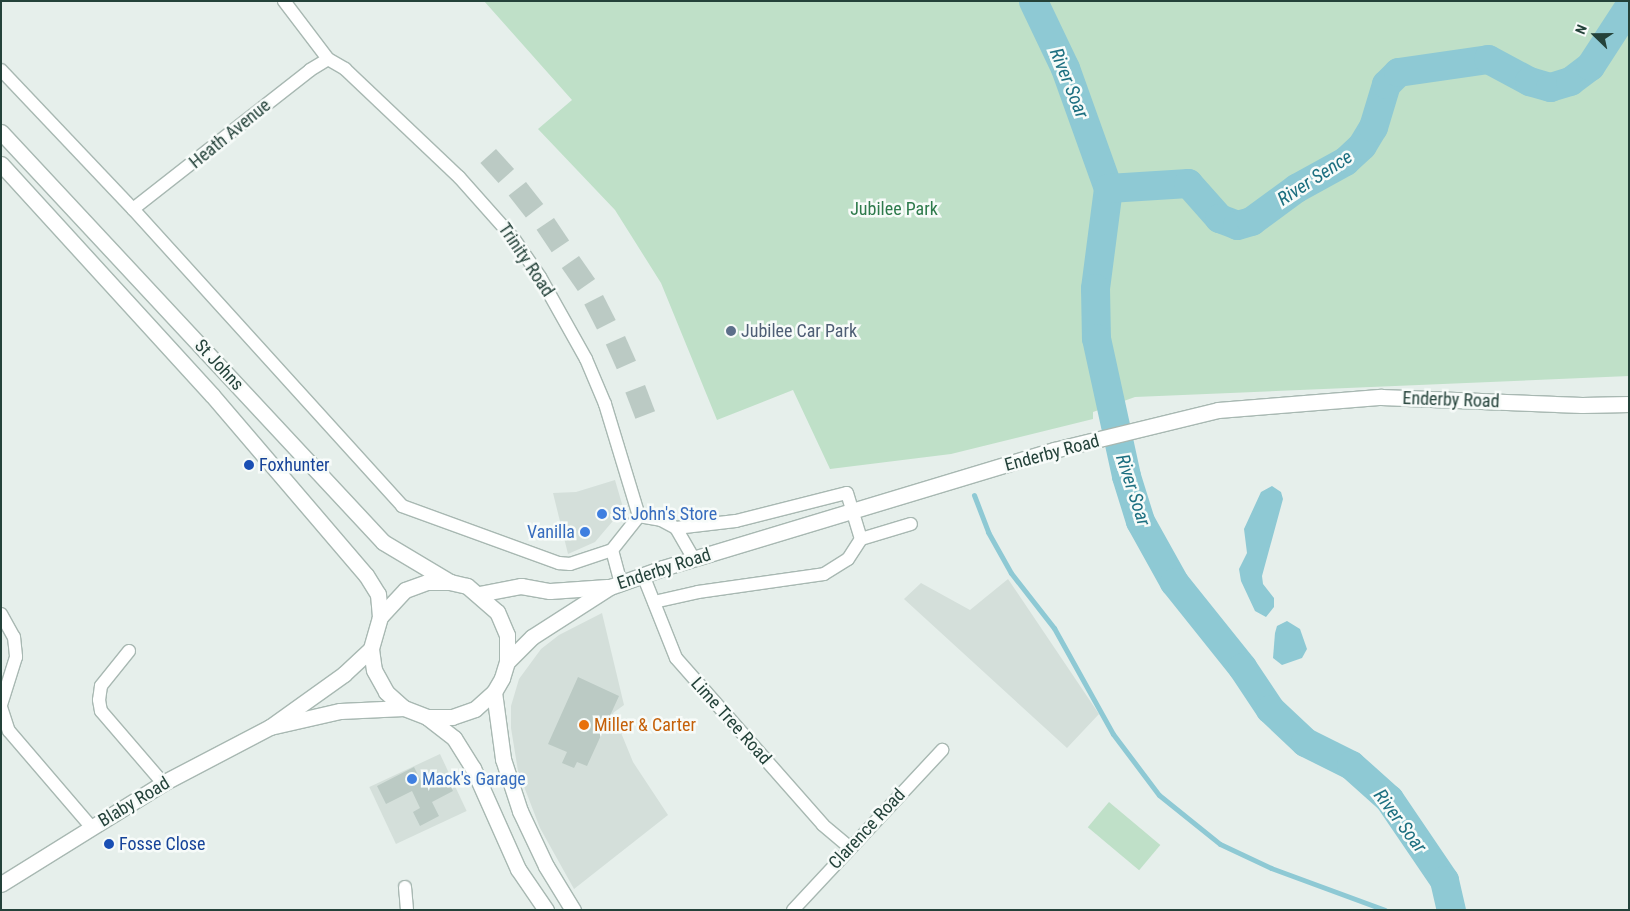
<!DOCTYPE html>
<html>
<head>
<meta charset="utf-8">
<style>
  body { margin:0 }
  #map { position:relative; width:1630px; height:911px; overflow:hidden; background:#e6efeb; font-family:"Roboto Condensed",sans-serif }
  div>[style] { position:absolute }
  .built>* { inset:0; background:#d4dfda; transform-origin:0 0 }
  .green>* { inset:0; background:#bfe0c8; transform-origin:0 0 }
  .water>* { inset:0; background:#8ec9d4 }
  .stream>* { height:5px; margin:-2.5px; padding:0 2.5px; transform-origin:2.5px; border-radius:2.5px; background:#8ec9d4 }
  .river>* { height:29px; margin:-14.5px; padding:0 14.5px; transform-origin:14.5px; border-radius:14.5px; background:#8ec9d4 }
  .building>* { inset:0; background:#bbcac4; transform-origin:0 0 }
  .roads { filter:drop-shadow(1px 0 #a8b8b2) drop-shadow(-1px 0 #a8b8b2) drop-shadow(0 1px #a8b8b2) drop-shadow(0 -1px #a8b8b2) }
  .street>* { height:12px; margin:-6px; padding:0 6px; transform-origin:6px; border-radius:6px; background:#fff }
  .secondary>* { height:15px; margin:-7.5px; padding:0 7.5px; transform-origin:7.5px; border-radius:7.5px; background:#fff }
  .dots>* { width:14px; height:14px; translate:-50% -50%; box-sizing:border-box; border:2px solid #f7fbf9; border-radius:50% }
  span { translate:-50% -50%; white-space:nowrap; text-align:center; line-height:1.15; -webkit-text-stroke:5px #f7fbf9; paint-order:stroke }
  .street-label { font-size:18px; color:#24423a }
  .park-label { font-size:18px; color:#2d7a4b }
  .service-label { font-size:18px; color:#4e5e75 }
  .left { translate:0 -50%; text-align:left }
  .transit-label { font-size:18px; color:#164399 }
  .shop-label { font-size:18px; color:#366cbe }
  .right { translate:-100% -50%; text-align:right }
  .food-label { font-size:18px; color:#c56008 }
  .water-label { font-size:19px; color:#1c6f80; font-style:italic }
  .frame { position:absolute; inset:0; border:2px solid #24423a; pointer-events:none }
  .north { position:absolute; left:1570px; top:10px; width:50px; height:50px; -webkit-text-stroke:4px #f7fbf9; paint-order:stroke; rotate:292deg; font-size:14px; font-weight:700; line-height:20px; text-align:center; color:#24423a }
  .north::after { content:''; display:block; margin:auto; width:18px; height:22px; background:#24423a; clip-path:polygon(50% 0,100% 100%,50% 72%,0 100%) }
</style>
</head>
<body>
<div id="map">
  <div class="built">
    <i style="clip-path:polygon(615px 480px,622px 504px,618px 515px,595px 542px,568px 554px,553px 493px,576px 492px)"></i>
    <i style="clip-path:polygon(1008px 579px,1099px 714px,1067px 748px,904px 599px,921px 583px,970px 610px)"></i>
    <i style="clip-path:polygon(602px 613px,624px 705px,613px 713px,633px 762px,668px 815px,574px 889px,540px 828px,518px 771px,511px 728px,511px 706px,519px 679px,541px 649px,559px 635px)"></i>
    <i style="left:440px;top:754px;width:63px;height:78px;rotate:65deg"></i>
  </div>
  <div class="green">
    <i style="clip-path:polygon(484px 1px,1629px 1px,1629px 376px,1135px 397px,1093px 412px,1093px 419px,951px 454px,830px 469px,793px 390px,717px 420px,661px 283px,615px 210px,538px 129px,572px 100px)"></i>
    <i style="left:1109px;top:802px;width:67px;height:33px;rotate:40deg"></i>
  </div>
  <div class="water">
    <i style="clip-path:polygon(1272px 486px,1281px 492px,1283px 499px,1262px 576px,1263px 584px,1274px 598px,1274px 607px,1266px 617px,1255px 611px,1241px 581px,1239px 569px,1247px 553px,1244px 529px,1261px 492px)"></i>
    <i style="clip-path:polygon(1287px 621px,1300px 629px,1307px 649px,1302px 658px,1282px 665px,1273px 658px,1275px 633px,1277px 626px)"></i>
  </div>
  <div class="stream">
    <i style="left:974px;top:495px;width:40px;rotate:69deg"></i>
    <i style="left:988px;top:532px;width:47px;rotate:60.7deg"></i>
    <i style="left:1011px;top:573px;width:70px;rotate:52deg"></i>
    <i style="left:1054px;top:628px;width:121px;rotate:60.9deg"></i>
    <i style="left:1113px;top:734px;width:76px;rotate:53deg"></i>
    <i style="left:1159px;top:795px;width:78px;rotate:38.8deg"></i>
    <i style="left:1220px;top:844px;width:56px;rotate:25.2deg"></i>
    <i style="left:1271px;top:868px;width:121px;rotate:20.2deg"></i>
  </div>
  <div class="river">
    <i style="left:1033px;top:1px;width:74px;rotate:64.5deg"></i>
    <i style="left:1065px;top:68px;width:127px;rotate:70.3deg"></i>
    <i style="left:1108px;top:188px;width:101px;rotate:97.4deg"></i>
    <i style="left:1095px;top:288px;width:50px;rotate:88.9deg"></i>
    <i style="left:1096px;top:338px;width:141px;rotate:77.7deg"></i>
    <i style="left:1126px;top:476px;width:47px;rotate:72.7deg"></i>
    <i style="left:1140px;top:521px;width:70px;rotate:60.9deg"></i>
    <i style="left:1174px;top:582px;width:109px;rotate:51.3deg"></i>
    <i style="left:1242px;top:667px;width:50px;rotate:56.3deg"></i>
    <i style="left:1270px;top:709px;width:48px;rotate:43.3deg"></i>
    <i style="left:1305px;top:742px;width:51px;rotate:26.6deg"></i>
    <i style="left:1351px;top:765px;width:51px;rotate:41.8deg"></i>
    <i style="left:1389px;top:799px;width:98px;rotate:55.8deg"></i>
    <i style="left:1444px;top:880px;width:31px;rotate:77deg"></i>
    <i style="left:1108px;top:188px;width:80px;rotate:-3.6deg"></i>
    <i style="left:1188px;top:183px;width:47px;rotate:48.5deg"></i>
    <i style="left:1219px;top:218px;width:19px;rotate:21deg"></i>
    <i style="left:1237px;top:225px;width:15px;rotate:-16deg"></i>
    <i style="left:1251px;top:221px;width:56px;rotate:-36.3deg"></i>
    <i style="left:1296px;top:188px;width:56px;rotate:-28.9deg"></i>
    <i style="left:1345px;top:161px;width:23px;rotate:-43deg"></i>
    <i style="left:1362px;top:145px;width:21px;rotate:-59deg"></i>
    <i style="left:1373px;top:127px;width:45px;rotate:-73.2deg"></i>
    <i style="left:1386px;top:84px;width:17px;rotate:-45deg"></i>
    <i style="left:1398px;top:72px;width:91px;rotate:-8.2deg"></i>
    <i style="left:1488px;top:59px;width:47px;rotate:28.2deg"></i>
    <i style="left:1529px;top:81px;width:22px;rotate:16deg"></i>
    <i style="left:1550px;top:87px;width:21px;rotate:-17deg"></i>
    <i style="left:1570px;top:81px;width:25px;rotate:-37deg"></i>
    <i style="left:1590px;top:66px;width:72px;rotate:-57deg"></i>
  </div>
  <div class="building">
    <i style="left:496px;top:149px;width:27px;height:21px;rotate:48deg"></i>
    <i style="left:526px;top:182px;width:28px;height:22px;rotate:52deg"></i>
    <i style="left:554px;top:218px;width:27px;height:21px;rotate:56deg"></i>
    <i style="left:579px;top:256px;width:28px;height:21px;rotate:55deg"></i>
    <i style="left:603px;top:295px;width:28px;height:21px;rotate:63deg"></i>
    <i style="left:625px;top:336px;width:27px;height:21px;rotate:66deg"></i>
    <i style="left:645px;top:385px;width:28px;height:21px;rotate:69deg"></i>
    <i style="clip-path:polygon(578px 677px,619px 696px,587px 766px,577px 762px,574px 768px,562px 763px,567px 752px,548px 744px)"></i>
    <i style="clip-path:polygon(414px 767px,423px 785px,444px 774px,453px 791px,432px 802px,439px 816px,420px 826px,413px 812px,420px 808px,412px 791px,386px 804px,377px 786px)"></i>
  </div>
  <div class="roads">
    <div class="street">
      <i style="left:284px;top:1px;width:73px;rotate:52.8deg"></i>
      <i style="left:328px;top:59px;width:20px;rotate:30deg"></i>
      <i style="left:345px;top:69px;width:157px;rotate:43.5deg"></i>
      <i style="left:459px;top:177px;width:83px;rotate:48.4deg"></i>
      <i style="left:514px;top:239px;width:46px;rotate:55.6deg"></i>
      <i style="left:540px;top:277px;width:94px;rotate:60.7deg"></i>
      <i style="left:586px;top:359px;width:49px;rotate:67.1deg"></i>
      <i style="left:605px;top:404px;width:117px;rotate:73.1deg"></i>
      <i style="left:1px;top:70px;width:192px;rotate:46.5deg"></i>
      <i style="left:133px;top:209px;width:401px;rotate:47.8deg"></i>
      <i style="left:402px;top:506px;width:167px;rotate:20deg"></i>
      <i style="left:559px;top:563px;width:11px;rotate:5deg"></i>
      <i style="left:570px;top:564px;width:44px;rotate:-18.4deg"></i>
      <i style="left:612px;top:550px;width:43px;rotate:-51.5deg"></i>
      <i style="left:133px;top:209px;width:225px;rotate:-38.1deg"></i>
      <i style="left:310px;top:70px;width:21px;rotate:-31deg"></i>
      <i style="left:639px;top:516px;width:22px;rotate:10deg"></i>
      <i style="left:661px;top:520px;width:17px;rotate:28deg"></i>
      <i style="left:676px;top:528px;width:34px;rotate:60deg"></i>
      <i style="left:676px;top:528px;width:60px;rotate:-6.7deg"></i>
      <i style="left:736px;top:521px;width:114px;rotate:-14.2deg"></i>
      <i style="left:847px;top:493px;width:48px;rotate:73.1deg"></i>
      <i style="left:612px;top:550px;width:34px;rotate:75deg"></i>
      <i style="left:643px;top:575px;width:89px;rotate:68.3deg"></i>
      <i style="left:676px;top:658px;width:222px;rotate:48.6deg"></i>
      <i style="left:823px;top:825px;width:34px;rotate:40deg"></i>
      <i style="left:654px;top:602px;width:45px;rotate:-12.8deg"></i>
      <i style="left:698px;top:592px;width:127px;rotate:-8.1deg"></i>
      <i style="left:824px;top:574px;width:28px;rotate:-32deg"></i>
      <i style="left:848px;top:559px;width:24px;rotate:-57deg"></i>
      <i style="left:861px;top:539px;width:52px;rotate:-16.7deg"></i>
      <i style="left:1px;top:614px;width:26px;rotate:61deg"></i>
      <i style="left:14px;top:637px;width:20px;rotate:84deg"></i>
      <i style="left:16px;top:657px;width:50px;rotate:107.4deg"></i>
      <i style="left:129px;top:651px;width:45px;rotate:128.7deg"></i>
      <i style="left:101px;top:686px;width:14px;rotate:98deg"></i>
      <i style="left:99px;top:700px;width:11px;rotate:80deg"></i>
      <i style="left:101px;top:711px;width:95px;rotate:49.3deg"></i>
      <i style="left:1px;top:707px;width:25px;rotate:72deg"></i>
      <i style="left:9px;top:731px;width:128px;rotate:49.4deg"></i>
      <i style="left:405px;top:887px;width:23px;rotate:85deg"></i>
      <i style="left:793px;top:910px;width:219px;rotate:-47deg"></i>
    </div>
    <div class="secondary">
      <i style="left:1px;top:132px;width:560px;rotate:47.02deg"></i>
      <i style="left:383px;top:542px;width:78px;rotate:30.8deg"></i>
      <i style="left:1px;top:164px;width:313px;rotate:47.6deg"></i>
      <i style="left:212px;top:395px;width:237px;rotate:49.5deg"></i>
      <i style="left:366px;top:575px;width:22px;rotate:58deg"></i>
      <i style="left:378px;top:594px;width:23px;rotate:85deg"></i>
      <i style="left:479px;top:594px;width:43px;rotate:-10.8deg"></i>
      <i style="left:521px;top:586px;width:29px;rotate:10deg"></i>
      <i style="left:550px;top:591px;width:57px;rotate:-4deg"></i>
      <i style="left:507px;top:662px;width:35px;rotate:-45deg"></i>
      <i style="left:532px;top:637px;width:93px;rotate:-32.7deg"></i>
      <i style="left:610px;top:587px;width:56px;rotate:-19.7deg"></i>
      <i style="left:663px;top:568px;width:408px;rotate:-16.8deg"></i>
      <i style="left:1054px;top:450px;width:169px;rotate:-13.7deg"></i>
      <i style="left:1218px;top:410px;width:164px;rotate:-4.6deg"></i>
      <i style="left:1381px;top:397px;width:201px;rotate:2.3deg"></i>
      <i style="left:1582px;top:405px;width:47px;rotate:-1.2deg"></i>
      <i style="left:494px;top:692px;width:68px;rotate:82.3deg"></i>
      <i style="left:503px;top:759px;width:55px;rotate:71.9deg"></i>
      <i style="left:520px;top:811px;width:61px;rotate:64.7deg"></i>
      <i style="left:546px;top:866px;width:52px;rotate:58.5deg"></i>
      <i style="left:427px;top:717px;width:34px;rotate:38deg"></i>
      <i style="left:454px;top:738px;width:36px;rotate:58deg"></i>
      <i style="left:473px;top:768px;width:111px;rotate:66deg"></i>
      <i style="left:518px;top:869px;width:50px;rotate:55.7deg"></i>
      <i style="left:270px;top:727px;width:72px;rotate:-12.9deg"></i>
      <i style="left:340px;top:711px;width:64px;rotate:-2.7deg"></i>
      <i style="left:404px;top:708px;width:25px;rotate:21deg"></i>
      <i style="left:427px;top:717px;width:25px"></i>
      <i style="left:452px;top:717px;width:24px;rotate:-19deg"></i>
      <i style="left:475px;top:709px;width:25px;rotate:-42deg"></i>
      <i style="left:494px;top:692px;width:16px;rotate:-60deg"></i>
      <i style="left:502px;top:678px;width:17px;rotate:-73deg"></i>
      <i style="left:507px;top:662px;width:27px;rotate:-90deg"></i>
      <i style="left:507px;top:635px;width:25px;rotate:-113deg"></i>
      <i style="left:497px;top:612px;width:40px;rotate:-139deg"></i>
      <i style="left:467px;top:586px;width:17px;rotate:-167deg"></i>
      <i style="left:450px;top:582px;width:23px;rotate:180deg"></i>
      <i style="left:427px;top:582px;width:23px;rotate:160deg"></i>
      <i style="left:405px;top:590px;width:37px;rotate:133deg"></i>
      <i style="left:380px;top:617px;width:33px;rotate:106deg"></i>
      <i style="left:371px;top:649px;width:21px;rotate:82deg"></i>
      <i style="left:374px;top:670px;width:25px;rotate:61deg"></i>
      <i style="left:386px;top:692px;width:24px;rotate:42deg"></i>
      <i style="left:1px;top:884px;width:191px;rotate:-31.9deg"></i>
      <i style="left:163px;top:783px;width:121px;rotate:-27.6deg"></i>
      <i style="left:270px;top:727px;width:91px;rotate:-35.6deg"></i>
      <i style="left:344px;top:674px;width:37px;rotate:-43deg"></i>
    </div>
  </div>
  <div class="dots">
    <i style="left:731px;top:331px;background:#5c6f8a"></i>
    <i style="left:249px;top:465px;background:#1a4fb4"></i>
    <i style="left:602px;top:514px;background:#3f7fe0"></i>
    <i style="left:585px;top:532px;background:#3f7fe0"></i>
    <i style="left:584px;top:725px;background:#e8710a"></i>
    <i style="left:412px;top:779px;background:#3f7fe0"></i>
    <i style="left:109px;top:844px;background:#1a4fb4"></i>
  </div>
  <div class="street-label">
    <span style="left:230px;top:134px;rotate:-39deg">Heath Avenue</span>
    <span style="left:526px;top:260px;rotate:56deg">Trinity Road</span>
    <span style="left:219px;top:365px;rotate:47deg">St Johns</span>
    <span style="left:1451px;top:400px;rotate:2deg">Enderby Road</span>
    <span style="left:1052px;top:453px;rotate:-15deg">Enderby Road</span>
    <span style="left:664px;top:569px;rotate:-18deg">Enderby Road</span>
    <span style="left:731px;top:721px;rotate:48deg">Lime Tree Road</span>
    <span style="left:134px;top:802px;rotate:-31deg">Blaby Road</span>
    <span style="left:867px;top:829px;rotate:-47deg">Clarence Road</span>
  </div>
  <div class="park-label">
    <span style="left:894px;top:209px">Jubilee Park</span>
  </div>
  <div class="service-label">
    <span class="left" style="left:741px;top:331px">Jubilee Car Park</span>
  </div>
  <div class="transit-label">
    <span class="left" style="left:259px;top:465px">Foxhunter</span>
    <span class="left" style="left:119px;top:844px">Fosse Close</span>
  </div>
  <div class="shop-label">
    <span class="left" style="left:612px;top:514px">St John's Store</span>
    <span class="right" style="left:575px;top:532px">Vanilla</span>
    <span class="left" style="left:422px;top:779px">Mack's Garage</span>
  </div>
  <div class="food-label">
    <span class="left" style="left:594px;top:725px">Miller &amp; Carter</span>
  </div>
  <div class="water-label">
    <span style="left:1069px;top:83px;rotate:68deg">River Soar</span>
    <span style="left:1315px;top:178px;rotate:-33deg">River Sence</span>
    <span style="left:1133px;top:490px;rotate:72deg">River Soar</span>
    <span style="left:1400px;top:821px;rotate:53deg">River Soar</span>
  </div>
  <div class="frame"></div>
  <div class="north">N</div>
</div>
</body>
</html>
